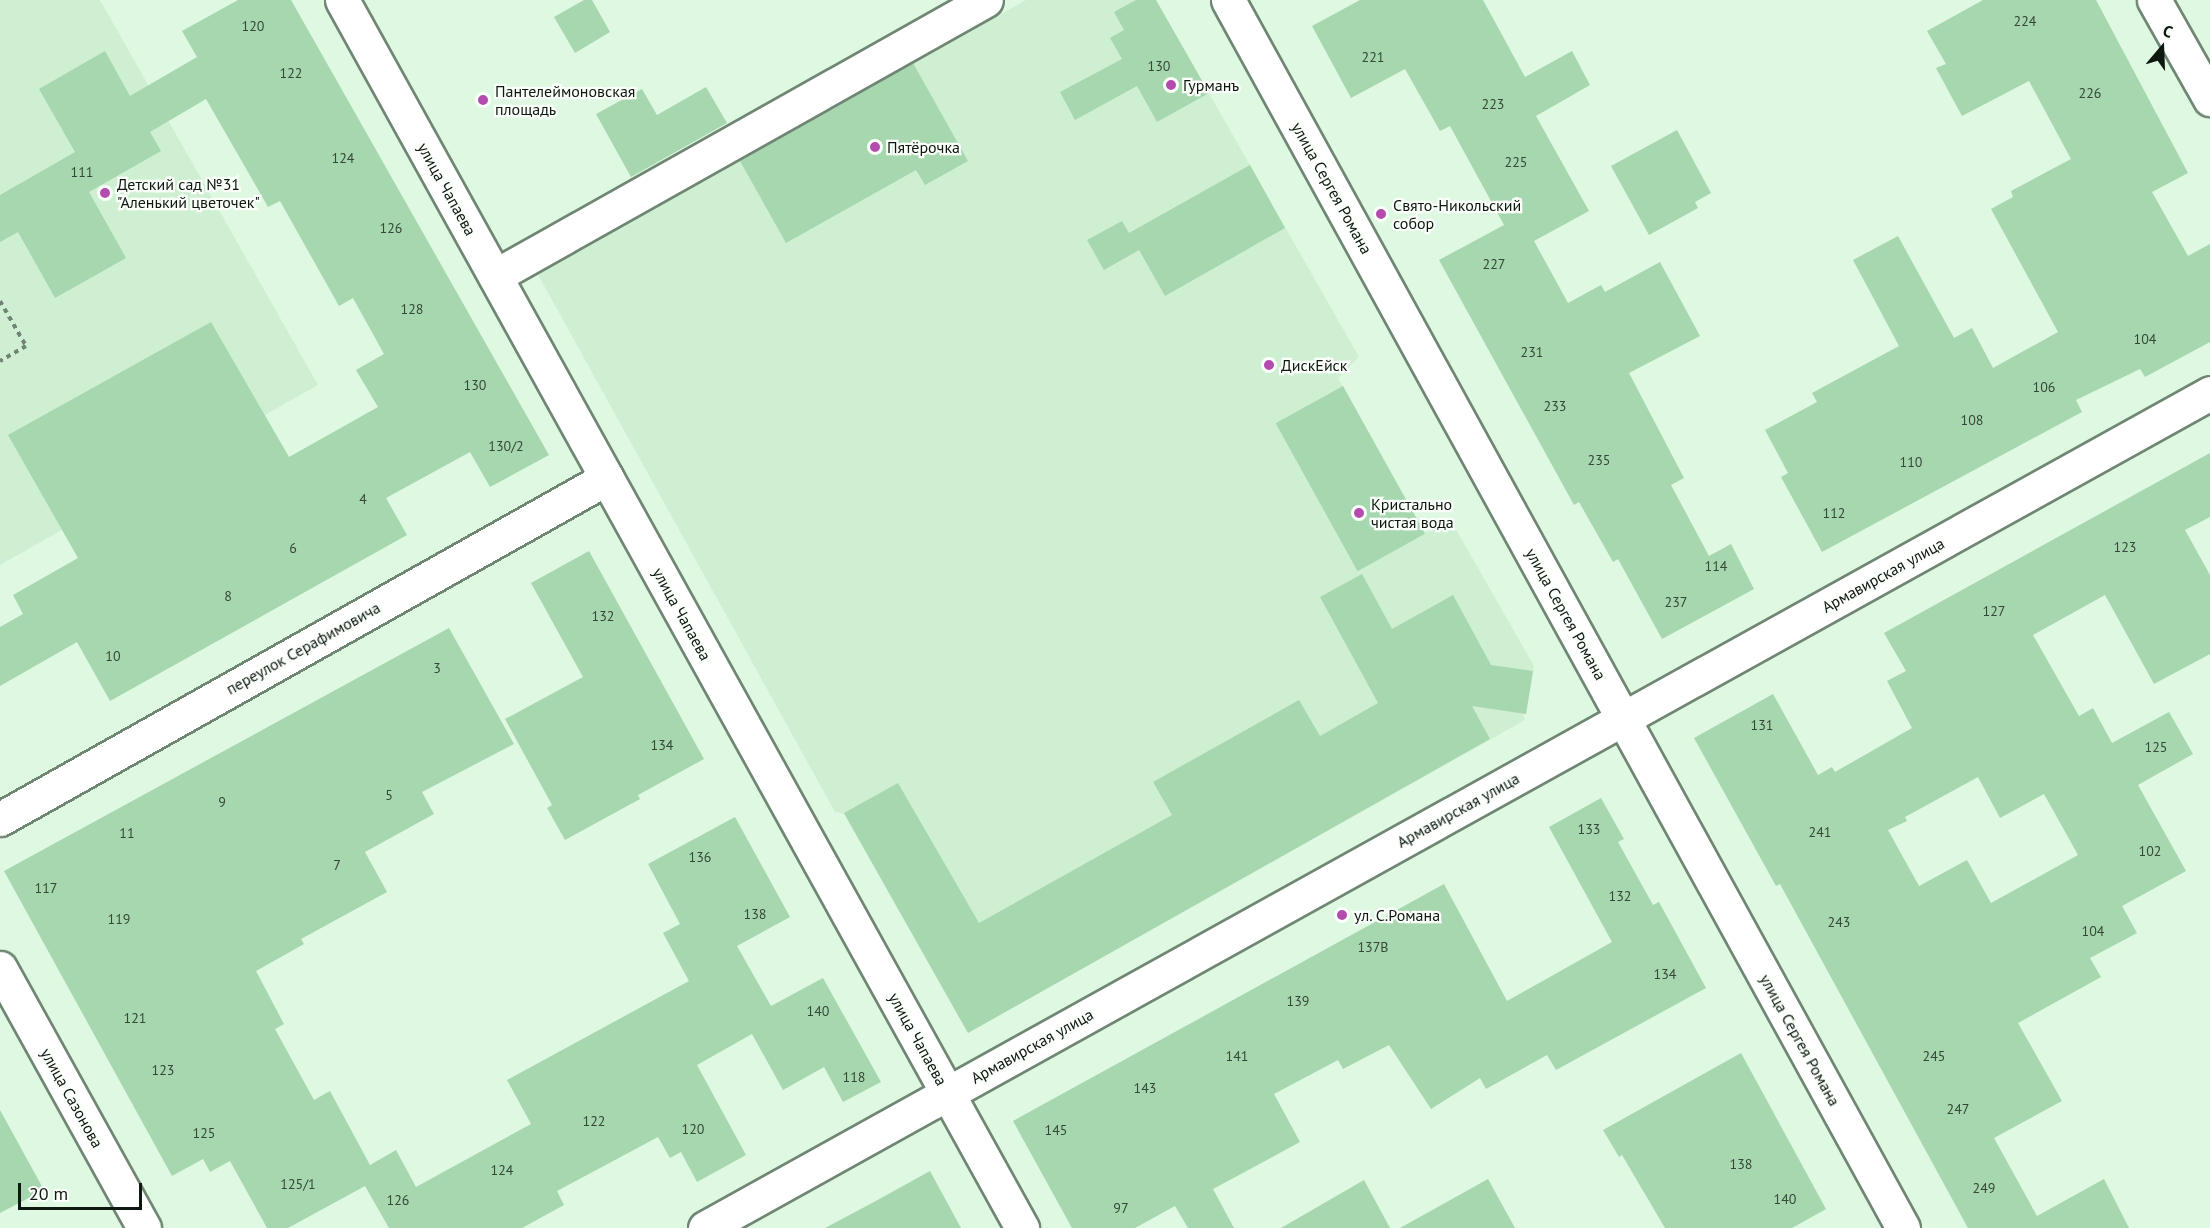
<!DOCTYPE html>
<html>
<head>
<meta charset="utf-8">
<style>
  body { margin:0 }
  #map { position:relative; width:2210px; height:1228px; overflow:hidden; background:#def8e2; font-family:"PT Sans",sans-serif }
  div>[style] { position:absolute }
  .built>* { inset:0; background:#cfefd3 }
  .building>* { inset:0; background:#a6d7ae; transform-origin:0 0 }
  .path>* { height:4px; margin-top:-2px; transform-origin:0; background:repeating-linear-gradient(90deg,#728375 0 4.5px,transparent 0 9px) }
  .roads { filter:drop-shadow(2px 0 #6f8673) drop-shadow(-2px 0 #6f8673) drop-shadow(0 2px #6f8673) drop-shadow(0 -2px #6f8673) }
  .minor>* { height:33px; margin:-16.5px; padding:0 16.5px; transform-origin:16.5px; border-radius:16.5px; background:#fff }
  .dots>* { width:16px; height:16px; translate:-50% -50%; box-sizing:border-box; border:3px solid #fafffa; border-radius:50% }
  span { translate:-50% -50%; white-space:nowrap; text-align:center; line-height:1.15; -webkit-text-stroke:4.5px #fafffa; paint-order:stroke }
  .number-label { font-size:14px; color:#344738 }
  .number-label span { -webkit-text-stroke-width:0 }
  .poi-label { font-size:16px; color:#0e1710 }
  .left { translate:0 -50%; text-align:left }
  .street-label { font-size:16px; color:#0e1710 }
  .north { position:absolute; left:2132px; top:18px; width:60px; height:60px; -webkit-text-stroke:4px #fafffa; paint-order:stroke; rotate:19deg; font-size:16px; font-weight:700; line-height:24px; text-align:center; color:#0e1710 }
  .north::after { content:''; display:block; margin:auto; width:21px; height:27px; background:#0e1710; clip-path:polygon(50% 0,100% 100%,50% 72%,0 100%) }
  .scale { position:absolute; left:18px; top:1183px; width:124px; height:27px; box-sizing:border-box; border:3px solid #0e1710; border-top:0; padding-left:8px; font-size:18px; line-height:21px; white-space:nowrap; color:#0e1710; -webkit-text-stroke:4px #fafffa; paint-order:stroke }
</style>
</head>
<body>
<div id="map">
  <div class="built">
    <i style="clip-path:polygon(0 0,100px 0,318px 385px,0 565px)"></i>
    <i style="clip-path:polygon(1026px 0,1156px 0,1359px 357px,1338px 378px,1425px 532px,1454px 526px,1534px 666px,1526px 714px,1523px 714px,1525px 720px,968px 1033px,844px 814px,835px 812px,531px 262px,651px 194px,740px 161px)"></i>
  </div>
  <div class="building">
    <i style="clip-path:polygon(238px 0,291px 0,549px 455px,490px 487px,470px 452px,386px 498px,407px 535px,110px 701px,77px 642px,0 686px,0 627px,23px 614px,13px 595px,78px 558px,8px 435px,211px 322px,289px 457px,378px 407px,356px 370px,384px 354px,353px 298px,339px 306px,280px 201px,268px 207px,206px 99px,150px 132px,161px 151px,89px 192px,126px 258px,55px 298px,18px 232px,0 242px,0 195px,75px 152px,39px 89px,105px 51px,130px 96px,197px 57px,182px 31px)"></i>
    <i style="clip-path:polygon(584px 0,592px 0,610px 32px,575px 53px,554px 17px)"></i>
    <i style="clip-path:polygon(1136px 0,1156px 0,1209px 93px,1157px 122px,1137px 86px,1075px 120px,1060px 92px,1122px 59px,1110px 38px,1124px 30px,1114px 12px)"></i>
    <i style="clip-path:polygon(1360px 0,1483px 0,1525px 77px,1572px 51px,1590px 85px,1536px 116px,1589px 211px,1534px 241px,1568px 303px,1601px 285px,1605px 292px,1660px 262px,1700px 336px,1629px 373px,1684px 478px,1671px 485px,1709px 556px,1731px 544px,1754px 589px,1662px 639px,1618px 559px,1613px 562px,1579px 502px,1574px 505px,1439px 260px,1504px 225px,1450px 126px,1440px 131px,1405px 69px,1351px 98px,1312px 26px)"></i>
    <i style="clip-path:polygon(1983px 0,2096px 0,2188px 173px,2152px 192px,2188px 256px,2210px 244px,2210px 342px,2145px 377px,2140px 369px,2076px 400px,2082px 412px,1822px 552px,1781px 477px,1788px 473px,1765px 430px,1817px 402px,1812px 393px,1899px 346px,1853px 260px,1898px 236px,1954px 338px,1972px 328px,1993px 368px,2058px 332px,1991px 209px,2013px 197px,2011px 191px,2071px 159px,2029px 81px,1962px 116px,1936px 68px,1946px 64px,1927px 31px)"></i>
    <i style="clip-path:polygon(913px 63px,968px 161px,925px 185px,916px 170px,786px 243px,740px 161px)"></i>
    <i style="clip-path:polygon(706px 87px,727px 123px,631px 177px,596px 114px,642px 89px,657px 115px)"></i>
    <i style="clip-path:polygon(1677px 130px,1711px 193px,1695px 202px,1698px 208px,1649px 235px,1611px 166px)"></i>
    <i style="clip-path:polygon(1250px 165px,1285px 228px,1165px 296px,1139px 250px,1104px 270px,1087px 240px,1122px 221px,1138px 248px,1129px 233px)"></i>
    <i style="left:1343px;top:386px;width:169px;height:77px;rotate:61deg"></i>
    <i style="clip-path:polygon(evenodd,2210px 453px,2210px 517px,2185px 530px,2210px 575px,2210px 654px,2154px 684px,2105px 595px,2033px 635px,2079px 716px,2093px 708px,2112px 743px,2169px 712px,2193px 754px,2138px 785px,2186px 871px,2122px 906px,2137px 933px,2090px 958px,2101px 977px,2018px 1023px,2062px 1101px,1994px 1138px,2037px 1216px,2104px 1179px,2129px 1228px,1968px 1228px,1780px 884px,1776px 886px,1694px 738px,1773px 694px,1818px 775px,1832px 767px,1835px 772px,1912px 728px,1887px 681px,1906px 671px,1884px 633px,2210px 453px,1978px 777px,2000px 818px,2044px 794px,2078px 855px,1991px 903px,1967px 860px,1919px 886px,1888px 830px,1907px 821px,1905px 817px,1978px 777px)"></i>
    <i style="clip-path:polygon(589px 551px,704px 759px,638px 795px,640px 799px,565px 840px,547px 808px,552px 805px,505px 719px,583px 677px,531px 583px)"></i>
    <i style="clip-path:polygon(1362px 574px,1392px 629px,1453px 595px,1491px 665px,1533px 671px,1526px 714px,1472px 706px,1490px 739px,968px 1033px,844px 813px,898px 783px,979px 923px,1172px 815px,1153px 782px,1299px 700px,1320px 736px,1378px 703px,1320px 597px)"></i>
    <i style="clip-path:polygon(449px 628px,514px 744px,422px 792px,434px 814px,365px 852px,387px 892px,301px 939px,304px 944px,256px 971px,284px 1024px,275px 1029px,314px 1100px,330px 1091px,370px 1165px,396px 1150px,416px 1187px,531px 1124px,507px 1080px,689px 981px,663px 933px,680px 924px,648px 864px,735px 817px,790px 917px,737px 946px,771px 1006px,823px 978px,881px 1082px,843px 1102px,824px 1067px,783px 1090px,752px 1034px,697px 1065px,746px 1155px,697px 1182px,681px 1152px,670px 1158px,658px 1137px,557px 1191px,564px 1205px,522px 1228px,389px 1228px,365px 1186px,288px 1228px,267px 1228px,230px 1161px,210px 1172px,203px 1159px,172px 1176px,4px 871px)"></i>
    <i style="clip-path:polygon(1601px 798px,1624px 839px,1618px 842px,1653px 905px,1659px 902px,1706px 988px,1556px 1070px,1547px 1055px,1486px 1089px,1480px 1078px,1431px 1109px,1389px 1045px,1343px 1069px,1338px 1060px,1274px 1094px,1300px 1142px,1213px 1189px,1234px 1228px,1188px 1228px,1175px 1206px,1135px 1228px,1072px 1228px,1013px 1121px,1444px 884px,1507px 1001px,1612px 942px,1549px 827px)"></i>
    <i style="clip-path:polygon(1741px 1053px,1826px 1209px,1792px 1228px,1665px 1228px,1622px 1155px,1619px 1157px,1603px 1130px)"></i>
    <i style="clip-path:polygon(0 1110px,44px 1190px,0 1213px)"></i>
    <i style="clip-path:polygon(930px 1171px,961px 1228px,825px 1228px,874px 1202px)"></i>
    <i style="clip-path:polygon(1488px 1179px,1515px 1228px,1400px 1228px)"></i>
    <i style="clip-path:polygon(1364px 1180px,1390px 1228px,1281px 1228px)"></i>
  </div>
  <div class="path">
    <i style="left:0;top:301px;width:52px;rotate:60deg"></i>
    <i style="left:26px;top:346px;width:30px;rotate:150deg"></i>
  </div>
  <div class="roads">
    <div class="minor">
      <i style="left:342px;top:0;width:1404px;rotate:61.02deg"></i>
      <i style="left:1228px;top:0;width:1401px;rotate:61.2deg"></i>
      <i style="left:2154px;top:0;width:114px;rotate:60.5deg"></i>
      <i style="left:495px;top:276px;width:563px;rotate:-29.34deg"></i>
      <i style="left:0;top:819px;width:696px;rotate:-29.33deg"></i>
      <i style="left:0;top:968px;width:297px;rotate:61deg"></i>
      <i style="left:705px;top:1228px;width:1721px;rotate:-29.02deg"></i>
    </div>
  </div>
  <div class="dots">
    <i style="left:1171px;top:85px;background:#b44caf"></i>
    <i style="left:483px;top:100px;background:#b44caf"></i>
    <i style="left:875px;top:147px;background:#b44caf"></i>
    <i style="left:105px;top:193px;background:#b44caf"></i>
    <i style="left:1381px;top:214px;background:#b44caf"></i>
    <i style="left:1269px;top:365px;background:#b44caf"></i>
    <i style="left:1359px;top:513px;background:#b44caf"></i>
    <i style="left:1342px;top:915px;background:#b44caf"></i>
  </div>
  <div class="number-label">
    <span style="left:2025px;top:21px">224</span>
    <span style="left:253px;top:26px">120</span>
    <span style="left:1373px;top:57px">221</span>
    <span style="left:1159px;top:66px">130</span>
    <span style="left:291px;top:73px">122</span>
    <span style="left:2090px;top:93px">226</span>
    <span style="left:1493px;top:104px">223</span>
    <span style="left:343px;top:158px">124</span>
    <span style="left:1516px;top:162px">225</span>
    <span style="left:82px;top:172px">111</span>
    <span style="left:391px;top:228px">126</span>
    <span style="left:1494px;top:264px">227</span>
    <span style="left:412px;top:309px">128</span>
    <span style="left:2145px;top:339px">104</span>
    <span style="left:1532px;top:352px">231</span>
    <span style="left:475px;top:385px">130</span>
    <span style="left:2044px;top:387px">106</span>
    <span style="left:1555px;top:406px">233</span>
    <span style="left:1972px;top:420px">108</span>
    <span style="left:506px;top:446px">130/2</span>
    <span style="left:1599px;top:460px">235</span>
    <span style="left:1911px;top:462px">110</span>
    <span style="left:363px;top:499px">4</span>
    <span style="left:1834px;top:513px">112</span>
    <span style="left:2125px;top:547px">123</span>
    <span style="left:293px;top:548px">6</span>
    <span style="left:1716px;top:566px">114</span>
    <span style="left:228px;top:596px">8</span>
    <span style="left:1676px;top:602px">237</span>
    <span style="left:1994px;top:611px">127</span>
    <span style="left:603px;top:616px">132</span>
    <span style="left:113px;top:656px">10</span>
    <span style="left:437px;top:668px">3</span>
    <span style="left:1762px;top:725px">131</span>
    <span style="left:662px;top:745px">134</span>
    <span style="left:2156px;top:747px">125</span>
    <span style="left:389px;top:795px">5</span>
    <span style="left:222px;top:802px">9</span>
    <span style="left:1589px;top:829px">133</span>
    <span style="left:1820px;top:832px">241</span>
    <span style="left:127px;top:833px">11</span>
    <span style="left:2150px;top:851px">102</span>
    <span style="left:700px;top:857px">136</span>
    <span style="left:337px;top:865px">7</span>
    <span style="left:46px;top:888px">117</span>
    <span style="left:1620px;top:896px">132</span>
    <span style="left:755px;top:914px">138</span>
    <span style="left:119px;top:919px">119</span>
    <span style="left:1839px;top:922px">243</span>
    <span style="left:2093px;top:931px">104</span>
    <span style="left:1373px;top:947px">137В</span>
    <span style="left:1665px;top:974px">134</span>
    <span style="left:1298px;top:1001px">139</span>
    <span style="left:818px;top:1011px">140</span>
    <span style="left:135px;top:1018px">121</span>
    <span style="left:1237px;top:1056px">141</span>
    <span style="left:1934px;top:1056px">245</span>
    <span style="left:163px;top:1070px">123</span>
    <span style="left:854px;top:1077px">118</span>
    <span style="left:1145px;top:1088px">143</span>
    <span style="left:1958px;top:1109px">247</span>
    <span style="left:594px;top:1121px">122</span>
    <span style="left:693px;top:1129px">120</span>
    <span style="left:1056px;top:1130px">145</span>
    <span style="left:204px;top:1133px">125</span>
    <span style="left:1741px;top:1164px">138</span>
    <span style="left:502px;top:1170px">124</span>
    <span style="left:298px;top:1184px">125/1</span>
    <span style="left:1984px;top:1188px">249</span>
    <span style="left:1785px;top:1199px">140</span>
    <span style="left:398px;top:1200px">126</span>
    <span style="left:1121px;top:1208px">97</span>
  </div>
  <div class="poi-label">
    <span class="left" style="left:1183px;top:85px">Гурманъ</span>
    <span class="left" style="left:495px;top:100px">Пантелеймоновская<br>площадь</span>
    <span class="left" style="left:887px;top:147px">Пятёрочка</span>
    <span class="left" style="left:117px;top:193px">Детский сад №31<br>"Аленький цветочек"</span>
    <span class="left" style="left:1393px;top:214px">Свято-Никольский<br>собор</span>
    <span class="left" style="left:1281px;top:365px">ДискЕйск</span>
    <span class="left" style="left:1371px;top:513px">Кристально<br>чистая вода</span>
    <span class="left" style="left:1354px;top:915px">ул. С.Романа</span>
  </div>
  <div class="street-label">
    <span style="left:1332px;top:188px;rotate:61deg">улица Сергея Романа</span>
    <span style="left:447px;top:189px;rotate:61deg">улица Чапаева</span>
    <span style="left:1883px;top:575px;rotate:-29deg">Армавирская улица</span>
    <span style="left:682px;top:614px;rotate:61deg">улица Чапаева</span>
    <span style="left:1566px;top:614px;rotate:61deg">улица Сергея Романа</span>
    <span style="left:303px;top:648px;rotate:-29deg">переулок Серафимовича</span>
    <span style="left:1458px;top:810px;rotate:-29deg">Армавирская улица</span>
    <span style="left:918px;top:1039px;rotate:61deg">улица Чапаева</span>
    <span style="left:1800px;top:1040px;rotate:61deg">улица Сергея Романа</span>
    <span style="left:1032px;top:1046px;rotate:-29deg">Армавирская улица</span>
    <span style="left:72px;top:1098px;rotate:61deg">улица Сазонова</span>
  </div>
  <div class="north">С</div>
  <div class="scale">20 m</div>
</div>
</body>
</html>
